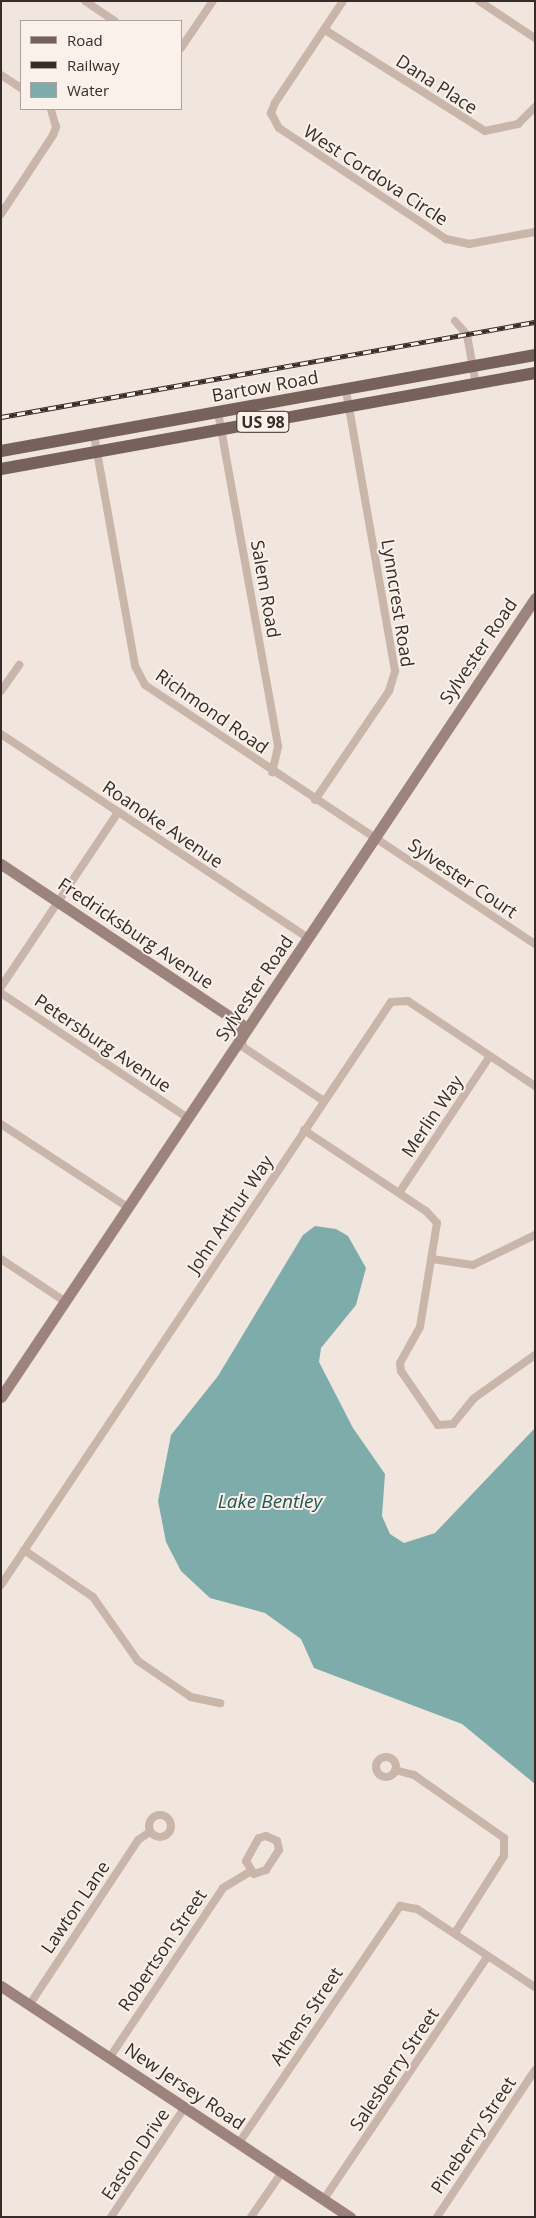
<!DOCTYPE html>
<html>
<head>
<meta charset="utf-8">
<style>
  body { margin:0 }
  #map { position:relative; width:536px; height:2218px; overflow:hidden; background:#f1e6de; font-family:"Open Sans",sans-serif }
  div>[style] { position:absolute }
  .water>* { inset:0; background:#7eacaa }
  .street>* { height:8px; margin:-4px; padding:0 4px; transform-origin:4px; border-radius:4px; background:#c9b5aa }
  .street>.ring { margin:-4px; padding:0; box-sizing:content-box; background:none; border:8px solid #c9b5aa; border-radius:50% }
  .secondary>* { height:11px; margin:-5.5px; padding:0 5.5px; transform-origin:5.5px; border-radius:5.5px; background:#9c847c }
  .primary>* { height:12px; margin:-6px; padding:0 6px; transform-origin:6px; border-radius:6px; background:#77625b }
  .rail>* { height:4.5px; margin-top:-2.25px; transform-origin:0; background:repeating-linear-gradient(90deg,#f9f1ea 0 8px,#372c29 0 16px); box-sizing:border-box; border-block:1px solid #372c29 }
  span { translate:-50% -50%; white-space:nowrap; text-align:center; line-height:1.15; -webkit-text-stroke:4px #f9f1ea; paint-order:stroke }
  .shield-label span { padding:1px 4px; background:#f9f1ea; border:1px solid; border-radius:4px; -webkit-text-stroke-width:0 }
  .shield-label { font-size:16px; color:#372c29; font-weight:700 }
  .street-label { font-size:18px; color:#372c29 }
  .water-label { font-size:19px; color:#215654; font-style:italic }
  .frame { position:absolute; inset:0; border:2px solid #372c29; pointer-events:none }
  .legend { position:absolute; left:20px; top:20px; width:162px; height:90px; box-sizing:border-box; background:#f9f1ea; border:1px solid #aba29d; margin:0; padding:6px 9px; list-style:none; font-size:15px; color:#372c29 }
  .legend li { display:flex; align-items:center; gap:10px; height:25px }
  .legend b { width:25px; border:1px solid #aba29d }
</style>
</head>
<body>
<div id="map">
  <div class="water">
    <i style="clip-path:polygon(315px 1226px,336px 1229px,348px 1236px,366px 1268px,356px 1305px,321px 1348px,319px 1362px,353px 1428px,385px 1474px,382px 1516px,390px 1534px,404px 1543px,435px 1533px,535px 1428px,535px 1784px,462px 1724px,314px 1668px,301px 1639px,265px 1613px,210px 1598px,181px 1571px,166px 1542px,158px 1501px,171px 1435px,218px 1376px,303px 1235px)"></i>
  </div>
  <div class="street">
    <i style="left:85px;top:1px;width:36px;rotate:34deg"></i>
    <i style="left:343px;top:1px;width:123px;rotate:123.7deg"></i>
    <i style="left:275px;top:103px;width:11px;rotate:112deg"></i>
    <i style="left:271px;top:113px;width:17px;rotate:62deg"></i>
    <i style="left:279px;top:128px;width:201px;rotate:33.6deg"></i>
    <i style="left:446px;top:239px;width:24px;rotate:12deg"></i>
    <i style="left:469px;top:244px;width:67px;rotate:-10.3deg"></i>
    <i style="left:479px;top:1px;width:67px;rotate:33.5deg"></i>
    <i style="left:325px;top:30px;width:189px;rotate:32.3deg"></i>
    <i style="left:485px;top:131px;width:34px;rotate:-12deg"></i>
    <i style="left:518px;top:124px;width:24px;rotate:-45deg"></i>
    <i style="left:181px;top:48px;width:57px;rotate:-55.8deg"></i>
    <i style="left:1px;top:75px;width:24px;rotate:33deg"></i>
    <i style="left:1px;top:214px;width:95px;rotate:-56.6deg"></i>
    <i style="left:53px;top:135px;width:9px;rotate:-69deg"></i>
    <i style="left:56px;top:127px;width:19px;rotate:-106deg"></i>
    <i style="left:455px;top:321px;width:18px;rotate:49deg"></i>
    <i style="left:467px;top:335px;width:50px;rotate:79.6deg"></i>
    <i style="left:218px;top:412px;width:340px;rotate:79.8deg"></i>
    <i style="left:278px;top:747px;width:26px;rotate:103deg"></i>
    <i style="left:94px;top:435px;width:235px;rotate:79.9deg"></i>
    <i style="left:135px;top:666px;width:21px;rotate:62deg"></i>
    <i style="left:145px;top:685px;width:468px;rotate:33.6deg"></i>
    <i style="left:1px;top:691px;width:32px;rotate:-55deg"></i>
    <i style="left:1px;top:734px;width:369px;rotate:33.6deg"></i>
    <i style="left:315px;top:800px;width:132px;rotate:-55.8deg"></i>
    <i style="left:389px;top:691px;width:21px;rotate:-73deg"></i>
    <i style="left:395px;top:671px;width:286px;rotate:-99.9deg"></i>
    <i style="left:1px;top:987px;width:211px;rotate:-56.2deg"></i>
    <i style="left:1px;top:993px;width:225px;rotate:33.8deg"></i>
    <i style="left:242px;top:1036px;width:11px;rotate:85deg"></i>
    <i style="left:243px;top:1047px;width:97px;rotate:33.7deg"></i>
    <i style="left:1px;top:1124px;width:153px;rotate:33.3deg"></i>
    <i style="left:304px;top:1130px;width:146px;rotate:33.6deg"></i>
    <i style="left:426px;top:1211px;width:16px;rotate:47deg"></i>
    <i style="left:437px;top:1223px;width:105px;rotate:99.3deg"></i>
    <i style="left:420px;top:1327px;width:41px;rotate:119.1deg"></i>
    <i style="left:400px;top:1363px;width:8px;rotate:83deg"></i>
    <i style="left:401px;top:1371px;width:65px;rotate:55.6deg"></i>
    <i style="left:438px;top:1425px;width:15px;rotate:-4deg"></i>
    <i style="left:453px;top:1424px;width:32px;rotate:-51deg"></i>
    <i style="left:473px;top:1399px;width:76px;rotate:-35.4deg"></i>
    <i style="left:399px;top:1193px;width:164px;rotate:-56.4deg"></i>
    <i style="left:1px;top:1259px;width:78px;rotate:33.5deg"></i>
    <i style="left:432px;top:1259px;width:41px;rotate:8.3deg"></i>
    <i style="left:473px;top:1265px;width:69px;rotate:-25.8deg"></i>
    <i style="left:24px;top:1550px;width:83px;rotate:34.3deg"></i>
    <i style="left:93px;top:1597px;width:78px;rotate:54.9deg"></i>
    <i style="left:138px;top:1661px;width:64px;rotate:34.2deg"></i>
    <i style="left:191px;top:1697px;width:30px;rotate:12deg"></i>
    <i style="left:1px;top:1585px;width:701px;rotate:-56.22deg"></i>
    <i style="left:391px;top:1002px;width:17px;rotate:-3deg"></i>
    <i style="left:408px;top:1001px;width:153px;rotate:33.8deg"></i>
    <i class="ring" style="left:376px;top:1757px;width:12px;height:12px"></i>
    <i style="left:395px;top:1770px;width:20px;rotate:15deg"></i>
    <i style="left:414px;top:1775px;width:110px;rotate:35deg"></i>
    <i style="left:504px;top:1838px;width:18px;rotate:90deg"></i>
    <i style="left:504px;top:1856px;width:91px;rotate:122.5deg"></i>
    <i class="ring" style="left:149px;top:1815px;width:14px;height:14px"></i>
    <i style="left:266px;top:1836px;width:12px;rotate:24deg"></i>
    <i style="left:277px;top:1841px;width:9px;rotate:77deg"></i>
    <i style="left:279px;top:1850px;width:24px;rotate:123deg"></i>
    <i style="left:266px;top:1870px;width:13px;rotate:162deg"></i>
    <i style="left:254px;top:1874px;width:15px;rotate:-122deg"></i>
    <i style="left:246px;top:1861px;width:26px;rotate:-61deg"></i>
    <i style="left:259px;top:1838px;width:7px;rotate:-16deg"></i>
    <i style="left:30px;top:2004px;width:196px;rotate:-56.6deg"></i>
    <i style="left:138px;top:1840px;width:14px;rotate:-34deg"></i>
    <i style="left:110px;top:2057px;width:203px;rotate:-56.2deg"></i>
    <i style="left:223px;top:1888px;width:31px;rotate:-31deg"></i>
    <i style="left:239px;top:2143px;width:287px;rotate:-55.8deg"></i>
    <i style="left:400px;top:1906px;width:17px;rotate:10deg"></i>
    <i style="left:417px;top:1909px;width:141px;rotate:33.5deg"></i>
    <i style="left:324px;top:2199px;width:293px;rotate:-56deg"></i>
    <i style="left:111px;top:2217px;width:133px;rotate:-56.1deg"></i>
    <i style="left:251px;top:2217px;width:55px;rotate:-55.4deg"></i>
    <i style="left:437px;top:2217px;width:177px;rotate:-56.3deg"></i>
  </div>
  <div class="secondary">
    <i style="left:1px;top:864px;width:288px;rotate:33.7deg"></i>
    <i style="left:241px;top:1024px;width:12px;rotate:85deg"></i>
    <i style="left:1px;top:1397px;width:961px;rotate:-56.24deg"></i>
    <i style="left:1px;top:1986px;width:419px;rotate:33.5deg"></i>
  </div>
  <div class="primary">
    <i style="left:1px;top:451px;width:543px;rotate:-10.19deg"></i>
    <i style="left:1px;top:469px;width:543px;rotate:-10.19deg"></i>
  </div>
  <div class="rail">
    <i style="left:1px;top:417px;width:542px;rotate:-10.09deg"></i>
  </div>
  <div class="shield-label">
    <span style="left:263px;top:422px">US 98</span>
  </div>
  <div class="street-label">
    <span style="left:437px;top:84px;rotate:33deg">Dana Place</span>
    <span style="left:376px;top:175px;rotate:33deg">West Cordova Circle</span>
    <span style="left:265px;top:386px;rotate:-10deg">Bartow Road</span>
    <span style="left:266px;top:589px;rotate:80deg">Salem Road</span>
    <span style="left:398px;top:603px;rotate:81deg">Lynncrest Road</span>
    <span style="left:478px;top:651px;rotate:-56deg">Sylvester Road</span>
    <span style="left:212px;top:711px;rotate:35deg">Richmond Road</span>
    <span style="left:163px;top:824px;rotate:34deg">Roanoke Avenue</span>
    <span style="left:463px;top:878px;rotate:34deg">Sylvester Court</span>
    <span style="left:136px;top:933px;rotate:34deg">Fredricksburg Avenue</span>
    <span style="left:254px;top:988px;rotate:-56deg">Sylvester Road</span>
    <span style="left:103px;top:1043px;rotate:34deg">Petersburg Avenue</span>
    <span style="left:432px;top:1116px;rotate:-56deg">Merlin Way</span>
    <span style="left:230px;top:1214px;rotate:-56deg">John Arthur Way</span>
    <span style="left:75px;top:1907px;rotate:-56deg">Lawton Lane</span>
    <span style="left:162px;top:1950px;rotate:-56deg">Robertson Street</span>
    <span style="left:306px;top:2016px;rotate:-56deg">Athens Street</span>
    <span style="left:394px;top:2069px;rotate:-56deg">Salesberry Street</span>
    <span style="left:185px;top:2086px;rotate:34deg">New Jersey Road</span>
    <span style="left:473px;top:2135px;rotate:-56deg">Pineberry Street</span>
    <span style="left:135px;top:2154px;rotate:-56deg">Easton Drive</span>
  </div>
  <div class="water-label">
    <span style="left:270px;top:1502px">Lake Bentley</span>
  </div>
  <div class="frame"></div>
  <ul class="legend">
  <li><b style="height:6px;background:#77625b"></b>Road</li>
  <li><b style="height:6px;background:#372c29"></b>Railway</li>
  <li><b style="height:14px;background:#7eacaa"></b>Water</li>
  </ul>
</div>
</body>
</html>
